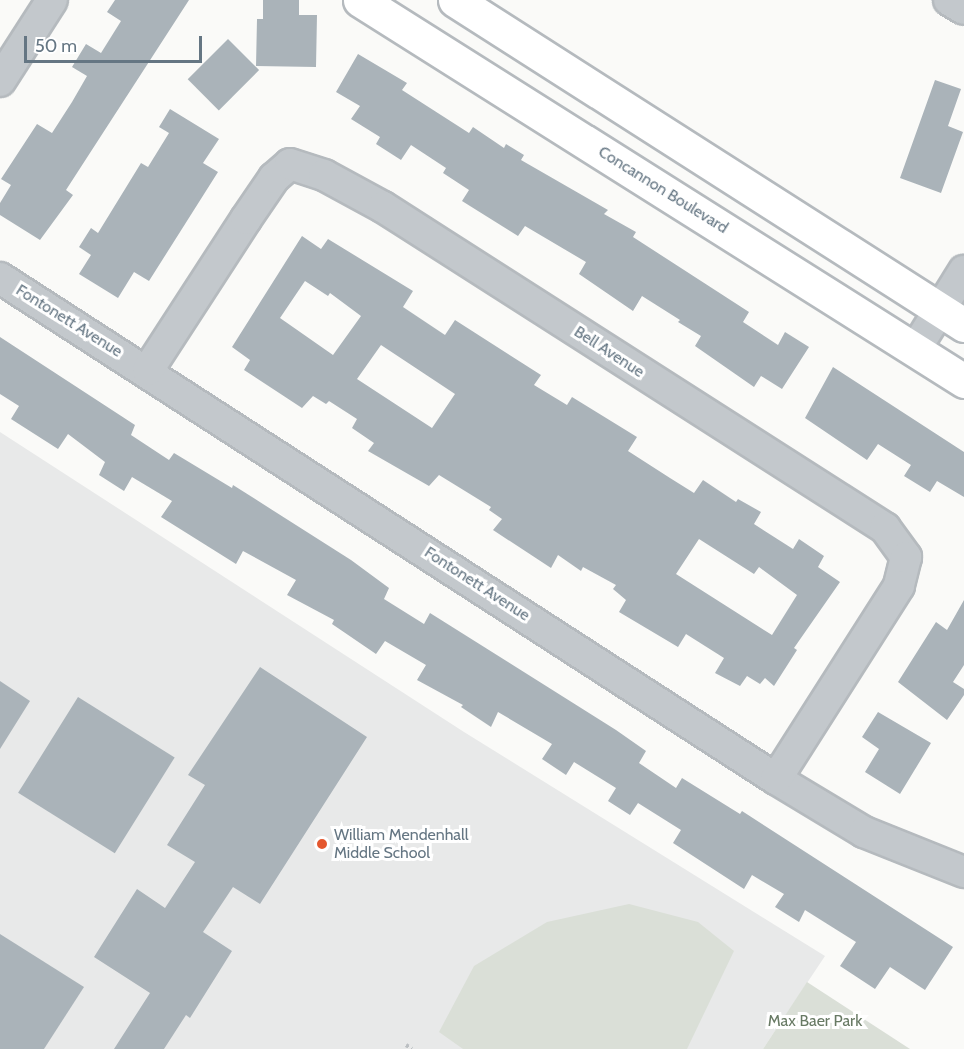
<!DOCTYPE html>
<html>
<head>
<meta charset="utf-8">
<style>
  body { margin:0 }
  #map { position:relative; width:964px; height:1049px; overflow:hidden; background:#fafaf8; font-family:Cabin,sans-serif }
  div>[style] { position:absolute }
  .built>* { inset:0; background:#e8e9e9 }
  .green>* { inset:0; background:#dadfd7 }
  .building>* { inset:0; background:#aab3b9; transform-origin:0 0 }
  .path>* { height:4px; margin-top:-2px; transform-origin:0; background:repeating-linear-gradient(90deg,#bbbfc2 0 3px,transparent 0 6px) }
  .roads { filter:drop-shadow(2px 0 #b5babe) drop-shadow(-2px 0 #b5babe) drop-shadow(0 2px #b5babe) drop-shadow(0 -2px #b5babe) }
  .minor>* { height:30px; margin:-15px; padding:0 15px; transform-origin:15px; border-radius:15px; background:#c3c8cc }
  .major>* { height:33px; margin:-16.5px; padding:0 16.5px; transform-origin:16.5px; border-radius:16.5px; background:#fff }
  .dots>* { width:16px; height:16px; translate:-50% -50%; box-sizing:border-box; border:3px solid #fff; border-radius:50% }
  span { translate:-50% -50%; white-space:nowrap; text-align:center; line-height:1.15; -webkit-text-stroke:6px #fff; paint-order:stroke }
  .street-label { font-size:16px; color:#657683 }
  .poi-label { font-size:16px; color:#657683 }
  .left { translate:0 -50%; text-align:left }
  .park-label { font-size:16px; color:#687a64 }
  .scale { position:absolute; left:24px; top:36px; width:178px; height:27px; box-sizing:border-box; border:3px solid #657683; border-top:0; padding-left:8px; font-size:18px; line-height:21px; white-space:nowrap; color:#657683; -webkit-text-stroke:4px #fff; paint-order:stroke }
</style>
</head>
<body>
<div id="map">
  <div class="built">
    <i style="clip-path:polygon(0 432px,464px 732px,825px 956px,763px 1049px,0 1049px)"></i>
  </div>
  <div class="green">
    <i style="clip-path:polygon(629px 904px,698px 922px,734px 951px,687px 1049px,463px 1049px,439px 1032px,474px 966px,547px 922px)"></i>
    <i style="clip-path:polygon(807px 982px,910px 1049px,763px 1049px)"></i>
  </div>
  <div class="building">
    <i style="clip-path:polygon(115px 0,189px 0,66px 190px,73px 195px,40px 240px,0 215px,0 203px,11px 185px,1px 179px,37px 124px,52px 133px,72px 102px,87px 76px,72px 67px,86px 44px,101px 53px,121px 21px,107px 12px)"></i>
    <i style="clip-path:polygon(263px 0,299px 0,299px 15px,317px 15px,316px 67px,256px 66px,257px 19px,263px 19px)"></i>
    <i style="left:228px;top:39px;width:44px;height:57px;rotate:45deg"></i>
    <i style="clip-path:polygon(358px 54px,407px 83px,402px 90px,469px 133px,473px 127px,504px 148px,506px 144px,524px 155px,521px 160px,608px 210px,604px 214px,636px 232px,633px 237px,749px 312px,743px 322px,778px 345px,785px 332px,809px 347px,782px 389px,761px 376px,754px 387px,695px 346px,701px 336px,678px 322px,680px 320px,642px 296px,633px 311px,579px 274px,586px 262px,525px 226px,518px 236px,462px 201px,469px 190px,443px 173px,446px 168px,411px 145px,401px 160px,376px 144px,380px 137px,351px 119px,360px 106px,336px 92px)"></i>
    <i style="clip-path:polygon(935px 80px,961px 89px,948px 126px,963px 132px,941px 193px,900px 178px)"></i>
    <i style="clip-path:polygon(170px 109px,219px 139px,203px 163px,218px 172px,149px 281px,134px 272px,118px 298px,79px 274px,91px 255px,79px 247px,91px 228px,98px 233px,141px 163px,148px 167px,169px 133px,159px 127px)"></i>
    <i style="clip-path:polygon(evenodd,302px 236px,321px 249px,328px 239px,413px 291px,403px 307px,445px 335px,455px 320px,541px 375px,534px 385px,567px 405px,572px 397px,637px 437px,628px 451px,670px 478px,694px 493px,703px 480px,736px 502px,738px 499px,761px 512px,754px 524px,793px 549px,799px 539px,824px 556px,818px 567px,840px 582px,794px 648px,797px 650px,774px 686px,765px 678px,760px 684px,747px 676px,740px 686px,715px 673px,724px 658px,686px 634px,678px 647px,619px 612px,626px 600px,613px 589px,616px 585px,583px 567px,581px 571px,558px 555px,551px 568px,493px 530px,502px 519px,489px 510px,491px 507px,439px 475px,429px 486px,368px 451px,374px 443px,352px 428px,357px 419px,329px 401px,326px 404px,313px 396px,302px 408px,244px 370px,250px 360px,232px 347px,302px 236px,305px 281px,328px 296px,330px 293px,361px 316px,333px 355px,280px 318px,305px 281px,302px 236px,381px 345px,455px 394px,432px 428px,357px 379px,381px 345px,302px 236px,699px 539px,754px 574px,759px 567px,797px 595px,772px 635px,676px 574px,699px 539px)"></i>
    <i style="clip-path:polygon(0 337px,135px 425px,131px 435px,169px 460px,174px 453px,232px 488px,233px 485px,351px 560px,389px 588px,384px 599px,424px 624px,430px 613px,616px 730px,646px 751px,639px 763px,676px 788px,682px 778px,740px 814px,742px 811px,953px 947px,925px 990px,890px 967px,875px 989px,840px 966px,856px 942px,805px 910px,799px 922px,775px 907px,784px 894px,752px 875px,744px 889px,673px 843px,681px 830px,638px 803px,630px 815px,608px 801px,616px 788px,574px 762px,566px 775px,542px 759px,552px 744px,498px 712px,491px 727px,461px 707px,463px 705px,417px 680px,426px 665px,385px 641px,376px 654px,332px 624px,334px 620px,287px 595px,296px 580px,243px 551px,236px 564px,161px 517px,172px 501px,132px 477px,124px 491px,99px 475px,105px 462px,68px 434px,58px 449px,11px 419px,19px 406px,0 394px)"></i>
    <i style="clip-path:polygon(833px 367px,964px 452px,964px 497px,937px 481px,930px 492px,904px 476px,911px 465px,878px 444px,867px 460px,805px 418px)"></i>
    <i style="clip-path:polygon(964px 600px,964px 665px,953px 682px,964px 689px,964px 695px,947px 720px,898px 682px,936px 622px,947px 630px)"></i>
    <i style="clip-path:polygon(260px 667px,367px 737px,260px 904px,233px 887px,203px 932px,232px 951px,190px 1018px,186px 1015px,164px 1049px,114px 1049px,150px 993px,94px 957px,137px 889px,165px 908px,195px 862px,167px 845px,205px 785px,188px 775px)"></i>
    <i style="clip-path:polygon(0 681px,30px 701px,0 749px)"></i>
    <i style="left:78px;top:697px;width:114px;height:113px;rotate:32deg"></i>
    <i style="clip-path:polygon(878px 712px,931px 743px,900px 794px,865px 772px,879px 749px,862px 737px)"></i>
    <i style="clip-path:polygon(0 934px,84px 987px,44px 1049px,0 1049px)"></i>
  </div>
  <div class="path">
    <i style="left:406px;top:1045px;width:7px;rotate:34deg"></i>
  </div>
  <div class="roads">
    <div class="minor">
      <i style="left:949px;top:0;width:17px;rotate:31deg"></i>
      <i style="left:0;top:81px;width:96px;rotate:-57.3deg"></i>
      <i style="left:0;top:278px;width:924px;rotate:32.85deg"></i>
      <i style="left:776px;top:779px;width:103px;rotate:31.1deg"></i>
      <i style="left:864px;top:832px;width:108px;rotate:21.8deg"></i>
      <i style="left:916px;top:348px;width:91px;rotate:-58.1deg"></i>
      <i style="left:148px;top:370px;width:180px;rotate:-57deg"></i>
      <i style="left:246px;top:219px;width:50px;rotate:-55.7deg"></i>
      <i style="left:274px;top:178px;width:21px;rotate:-41deg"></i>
      <i style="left:290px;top:164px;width:36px;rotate:18deg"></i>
      <i style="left:324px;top:175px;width:67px;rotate:28.5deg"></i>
      <i style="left:383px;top:207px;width:596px;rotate:32.6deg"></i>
      <i style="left:885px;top:528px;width:36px;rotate:54deg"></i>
      <i style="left:906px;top:557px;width:30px;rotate:104deg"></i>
      <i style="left:899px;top:586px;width:229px;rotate:122.5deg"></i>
    </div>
    <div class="major">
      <i style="left:360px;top:0;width:714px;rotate:32.24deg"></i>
      <i style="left:455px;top:0;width:604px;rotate:32.56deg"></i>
    </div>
  </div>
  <div class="dots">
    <i style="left:322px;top:844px;background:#e4572e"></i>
  </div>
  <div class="street-label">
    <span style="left:663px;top:190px;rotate:32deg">Concannon Boulevard</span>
    <span style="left:69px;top:321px;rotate:32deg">Fontonett Avenue</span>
    <span style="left:609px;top:352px;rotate:33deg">Bell Avenue</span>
    <span style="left:477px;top:584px;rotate:33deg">Fontonett Avenue</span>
  </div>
  <div class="poi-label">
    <span class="left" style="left:334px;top:844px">William Mendenhall<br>Middle School</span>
  </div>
  <div class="park-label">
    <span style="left:815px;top:1021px">Max Baer Park</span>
  </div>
  <div class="scale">50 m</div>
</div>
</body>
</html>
